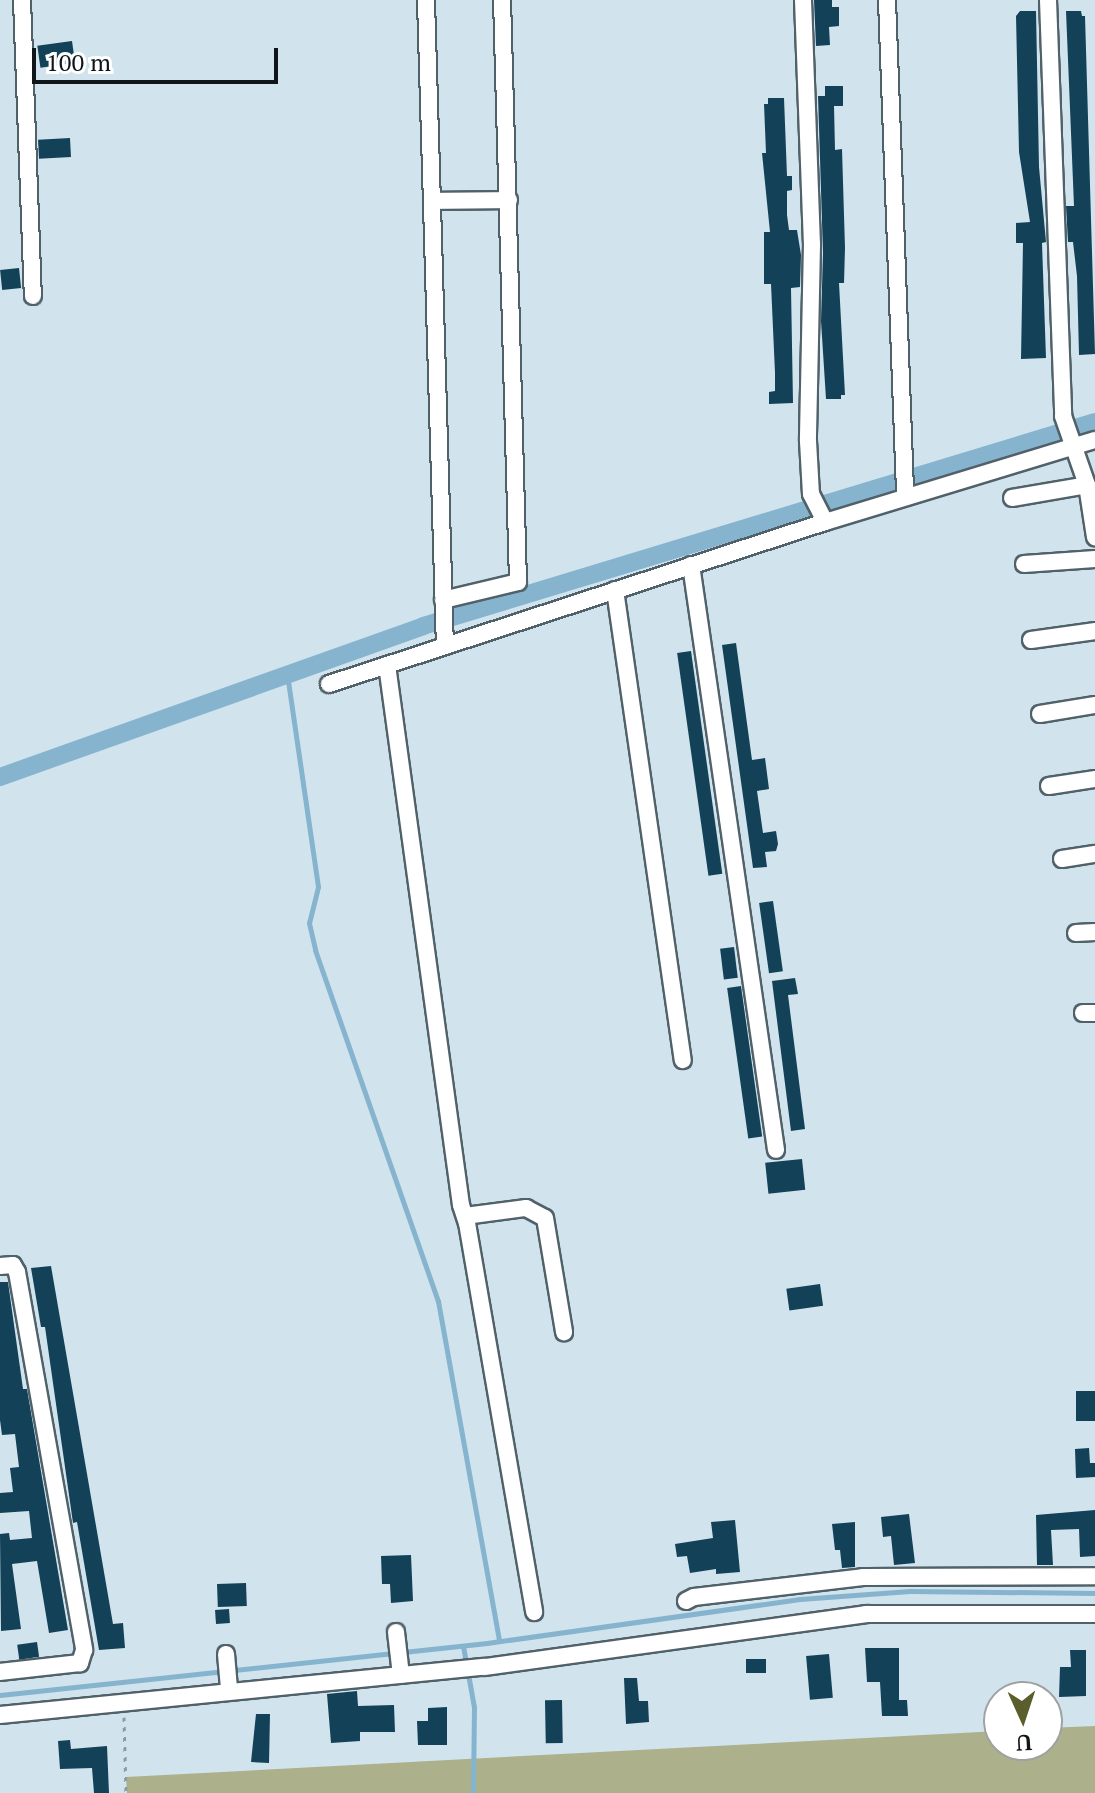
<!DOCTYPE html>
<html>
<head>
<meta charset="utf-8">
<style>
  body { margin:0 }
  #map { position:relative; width:1095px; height:1793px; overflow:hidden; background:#d1e3ed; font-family:"PT Serif",serif }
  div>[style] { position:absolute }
  .green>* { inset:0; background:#acb18b }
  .stream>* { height:5px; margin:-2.5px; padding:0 2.5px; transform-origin:2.5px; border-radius:2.5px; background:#86b4cf }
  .canal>* { height:18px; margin:-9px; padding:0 9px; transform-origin:9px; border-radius:9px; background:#86b4cf }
  .building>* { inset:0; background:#134158; transform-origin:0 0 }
  .path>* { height:3px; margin-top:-1.5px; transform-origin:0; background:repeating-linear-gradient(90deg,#8c9aa2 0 4px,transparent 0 10px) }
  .roads { filter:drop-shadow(2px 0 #51616a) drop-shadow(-2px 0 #51616a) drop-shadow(0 2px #51616a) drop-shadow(0 -2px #51616a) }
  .minor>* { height:16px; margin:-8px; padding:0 8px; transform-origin:8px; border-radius:8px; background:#fff }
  span { translate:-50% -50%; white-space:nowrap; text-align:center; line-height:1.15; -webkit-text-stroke:8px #fff; paint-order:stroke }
  .north { position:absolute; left:983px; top:1681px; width:80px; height:80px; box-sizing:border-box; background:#fff; border:2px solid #9fa1a3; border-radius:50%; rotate:177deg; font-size:22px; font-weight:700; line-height:32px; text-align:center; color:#0f1519 }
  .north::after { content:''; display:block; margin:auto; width:28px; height:36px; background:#5a5e2c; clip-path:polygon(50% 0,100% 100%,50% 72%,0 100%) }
  .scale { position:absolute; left:32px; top:48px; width:246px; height:36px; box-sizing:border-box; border:4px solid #0f1519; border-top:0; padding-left:10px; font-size:24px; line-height:28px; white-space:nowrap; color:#0f1519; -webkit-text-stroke:6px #fff; paint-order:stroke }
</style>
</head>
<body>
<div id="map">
  <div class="green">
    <i style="clip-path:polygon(1095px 1726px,1095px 1793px,127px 1793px,126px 1777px,999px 1731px,999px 1745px,1047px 1745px,1047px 1728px)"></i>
  </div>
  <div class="stream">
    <i style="left:287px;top:674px;width:215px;rotate:81.7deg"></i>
    <i style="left:318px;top:887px;width:37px;rotate:104deg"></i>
    <i style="left:309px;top:923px;width:28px;rotate:77deg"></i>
    <i style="left:315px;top:950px;width:372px;rotate:70.7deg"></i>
    <i style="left:438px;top:1301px;width:345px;rotate:79.8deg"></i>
    <i style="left:463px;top:1646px;width:62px;rotate:79.8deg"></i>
    <i style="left:474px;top:1707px;width:86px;rotate:90.7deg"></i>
    <i style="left:0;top:1695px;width:490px;rotate:-6.1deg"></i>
    <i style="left:487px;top:1643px;width:316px;rotate:-8deg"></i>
    <i style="left:800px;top:1599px;width:110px;rotate:-4.2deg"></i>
    <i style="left:910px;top:1591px;width:185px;rotate:0.6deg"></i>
  </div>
  <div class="canal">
    <i style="left:0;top:777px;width:449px;rotate:-19.6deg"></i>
    <i style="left:423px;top:626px;width:702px;rotate:-16.89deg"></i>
  </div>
  <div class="building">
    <i style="clip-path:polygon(814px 0,832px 0,832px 7px,839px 7px,839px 26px,829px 27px,830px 45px,816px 46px)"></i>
    <i style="clip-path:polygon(1020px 11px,1036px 11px,1039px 167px,1046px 242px,1042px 243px,1046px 358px,1021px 359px,1023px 243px,1016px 243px,1016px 223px,1030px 222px,1019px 152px,1016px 16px)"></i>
    <i style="clip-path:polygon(1066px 11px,1081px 11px,1082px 16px,1085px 16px,1095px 354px,1079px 355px,1077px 276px,1073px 242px,1068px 242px,1066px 206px,1074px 206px)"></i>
    <i style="left:72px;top:41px;width:22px;height:35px;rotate:82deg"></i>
    <i style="clip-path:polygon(825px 86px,843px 86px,843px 106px,834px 106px,835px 150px,842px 149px,845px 248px,844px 283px,839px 283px,845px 395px,841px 395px,841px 399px,826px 399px,821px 321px,823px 253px,818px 96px,825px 96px)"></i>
    <i style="clip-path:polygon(768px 98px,784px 98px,787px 176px,792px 176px,792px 190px,787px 191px,787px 215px,789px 230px,797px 230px,801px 255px,800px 287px,791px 288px,793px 403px,769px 404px,769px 392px,775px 391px,775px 373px,771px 284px,764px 284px,764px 232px,770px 232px,762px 153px,766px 153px,764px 104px,768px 104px)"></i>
    <i style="left:70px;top:138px;width:19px;height:32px;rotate:87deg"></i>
    <i style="left:19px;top:268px;width:20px;height:19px;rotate:84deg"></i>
    <i style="clip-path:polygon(736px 643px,752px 760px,765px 758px,769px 789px,757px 791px,763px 833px,776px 831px,778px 844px,776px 851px,765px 852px,767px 867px,753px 868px,722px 645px)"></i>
    <i style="left:691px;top:651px;width:225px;height:14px;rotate:82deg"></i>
    <i style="left:773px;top:901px;width:71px;height:14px;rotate:82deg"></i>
    <i style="left:734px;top:947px;width:31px;height:14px;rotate:83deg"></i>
    <i style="clip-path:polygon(795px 978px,798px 994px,788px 995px,805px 1129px,791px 1131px,772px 981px)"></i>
    <i style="left:741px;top:986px;width:152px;height:14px;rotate:82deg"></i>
    <i style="left:802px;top:1159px;width:31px;height:37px;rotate:84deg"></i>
    <i style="clip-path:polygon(51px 1266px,113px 1624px,123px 1623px,125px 1648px,99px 1650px,77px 1522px,73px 1523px,45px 1327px,41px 1327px,31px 1268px)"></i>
    <i style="clip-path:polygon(0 1282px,8px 1282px,23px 1389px,27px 1389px,68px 1630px,49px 1633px,37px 1561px,12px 1564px,21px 1629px,1px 1631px,0 1534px,9px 1533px,10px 1540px,32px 1538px,29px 1511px,0 1513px,0 1493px,13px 1492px,10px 1468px,19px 1467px,15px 1434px,2px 1435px,0 1420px)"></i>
    <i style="left:820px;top:1284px;width:22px;height:34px;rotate:82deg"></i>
    <i style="left:1095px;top:1391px;width:30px;height:19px;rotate:90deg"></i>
    <i style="clip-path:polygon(1089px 1448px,1090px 1463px,1095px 1463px,1095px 1477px,1076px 1478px,1075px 1449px)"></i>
    <i style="clip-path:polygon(1095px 1510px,1095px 1556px,1080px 1557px,1079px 1529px,1051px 1530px,1053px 1565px,1037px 1565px,1036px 1515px)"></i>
    <i style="clip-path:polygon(909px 1514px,915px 1563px,894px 1565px,891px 1536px,883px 1537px,881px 1517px)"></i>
    <i style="clip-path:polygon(735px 1520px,740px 1572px,716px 1574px,716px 1569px,690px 1573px,687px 1556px,677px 1557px,675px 1544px,713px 1538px,711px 1522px)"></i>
    <i style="clip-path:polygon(855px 1522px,855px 1567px,842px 1568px,840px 1550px,835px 1550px,832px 1524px)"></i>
    <i style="clip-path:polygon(411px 1555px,413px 1601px,391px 1603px,390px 1584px,382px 1584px,381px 1556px)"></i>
    <i style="left:246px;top:1583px;width:23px;height:29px;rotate:88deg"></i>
    <i style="left:229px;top:1609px;width:14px;height:14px;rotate:86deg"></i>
    <i style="left:37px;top:1642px;width:15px;height:20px;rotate:82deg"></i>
    <i style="clip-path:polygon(865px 1648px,899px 1648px,899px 1700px,907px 1700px,908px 1716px,882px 1716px,880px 1682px,867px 1682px)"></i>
    <i style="clip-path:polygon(1070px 1650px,1086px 1650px,1086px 1696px,1059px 1697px,1060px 1667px,1071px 1667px)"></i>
    <i style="left:829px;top:1654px;width:44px;height:23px;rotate:85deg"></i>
    <i style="left:746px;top:1659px;width:20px;height:14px"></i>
    <i style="clip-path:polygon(624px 1678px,637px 1678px,639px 1701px,648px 1701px,649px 1722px,626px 1724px)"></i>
    <i style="clip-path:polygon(357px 1691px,358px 1706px,394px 1705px,395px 1732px,360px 1732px,360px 1741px,331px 1743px,327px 1694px)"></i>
    <i style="left:562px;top:1700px;width:43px;height:17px;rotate:89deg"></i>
    <i style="clip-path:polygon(447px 1707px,447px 1745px,418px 1745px,417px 1721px,428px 1721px,428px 1708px)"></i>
    <i style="clip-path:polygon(256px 1714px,270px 1714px,269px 1763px,251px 1762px)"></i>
    <i style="clip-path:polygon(70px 1740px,71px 1749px,107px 1746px,109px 1793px,94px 1793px,92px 1768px,60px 1769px,58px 1741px)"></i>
  </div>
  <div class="path">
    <i style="left:124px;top:1717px;width:76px;rotate:88.5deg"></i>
  </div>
  <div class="roads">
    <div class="minor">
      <i style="left:22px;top:0;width:296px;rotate:87.9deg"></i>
      <i style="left:426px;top:0;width:646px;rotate:88.32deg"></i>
      <i style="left:803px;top:0;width:244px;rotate:87.9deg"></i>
      <i style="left:812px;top:244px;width:197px;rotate:91.2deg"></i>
      <i style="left:808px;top:441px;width:53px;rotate:86.8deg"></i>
      <i style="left:811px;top:494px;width:31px;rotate:63deg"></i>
      <i style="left:887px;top:0;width:497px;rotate:87.9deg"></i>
      <i style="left:1048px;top:0;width:416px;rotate:87.9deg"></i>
      <i style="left:1063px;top:416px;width:73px;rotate:70.8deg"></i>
      <i style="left:1087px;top:485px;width:53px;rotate:81.3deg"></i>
      <i style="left:432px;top:201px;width:77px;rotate:-0.7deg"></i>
      <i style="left:1012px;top:498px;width:76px;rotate:-9.8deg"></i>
      <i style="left:1024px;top:564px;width:71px;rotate:-4deg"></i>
      <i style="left:691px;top:565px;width:591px;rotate:81.73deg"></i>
      <i style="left:615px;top:590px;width:475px;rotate:81.8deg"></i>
      <i style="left:443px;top:600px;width:77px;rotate:-13.5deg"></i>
      <i style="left:518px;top:582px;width:582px;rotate:-91.57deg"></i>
      <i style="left:1031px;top:640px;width:65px;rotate:-8deg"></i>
      <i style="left:387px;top:665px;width:545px;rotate:82.2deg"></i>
      <i style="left:461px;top:1205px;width:19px;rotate:72deg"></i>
      <i style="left:467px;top:1223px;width:395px;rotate:80.2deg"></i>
      <i style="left:329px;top:684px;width:522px;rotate:-18.09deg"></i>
      <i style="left:825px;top:522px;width:282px;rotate:-16.9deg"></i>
      <i style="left:1040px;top:714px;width:56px;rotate:-9.3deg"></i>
      <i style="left:1049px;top:786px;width:47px;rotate:-8.7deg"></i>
      <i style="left:1062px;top:859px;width:33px;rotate:-9deg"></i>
      <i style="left:1076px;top:933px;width:19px;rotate:-3deg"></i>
      <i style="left:1083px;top:1013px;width:12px"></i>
      <i style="left:465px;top:1216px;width:62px;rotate:-7.5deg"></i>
      <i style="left:526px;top:1208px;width:21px;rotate:28deg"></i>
      <i style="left:545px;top:1218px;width:116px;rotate:80.5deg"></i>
      <i style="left:0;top:1266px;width:13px;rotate:-4deg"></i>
      <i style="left:13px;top:1265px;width:8px;rotate:60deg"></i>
      <i style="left:17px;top:1272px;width:384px;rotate:79.9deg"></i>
      <i style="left:84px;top:1650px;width:14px;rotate:107deg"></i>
      <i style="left:80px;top:1663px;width:81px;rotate:173.6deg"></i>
      <i style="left:686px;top:1601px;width:9px;rotate:-27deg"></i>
      <i style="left:694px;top:1597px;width:170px;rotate:-6.7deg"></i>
      <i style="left:863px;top:1577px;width:232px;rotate:-0.2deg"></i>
      <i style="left:396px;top:1632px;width:43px;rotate:83.4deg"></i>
      <i style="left:226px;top:1654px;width:37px;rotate:85deg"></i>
      <i style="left:0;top:1715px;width:487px;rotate:-5.7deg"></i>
      <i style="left:485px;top:1667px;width:385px;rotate:-7.9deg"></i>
      <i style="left:866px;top:1614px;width:229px"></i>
    </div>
  </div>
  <div class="north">U</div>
  <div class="scale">100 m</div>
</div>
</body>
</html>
